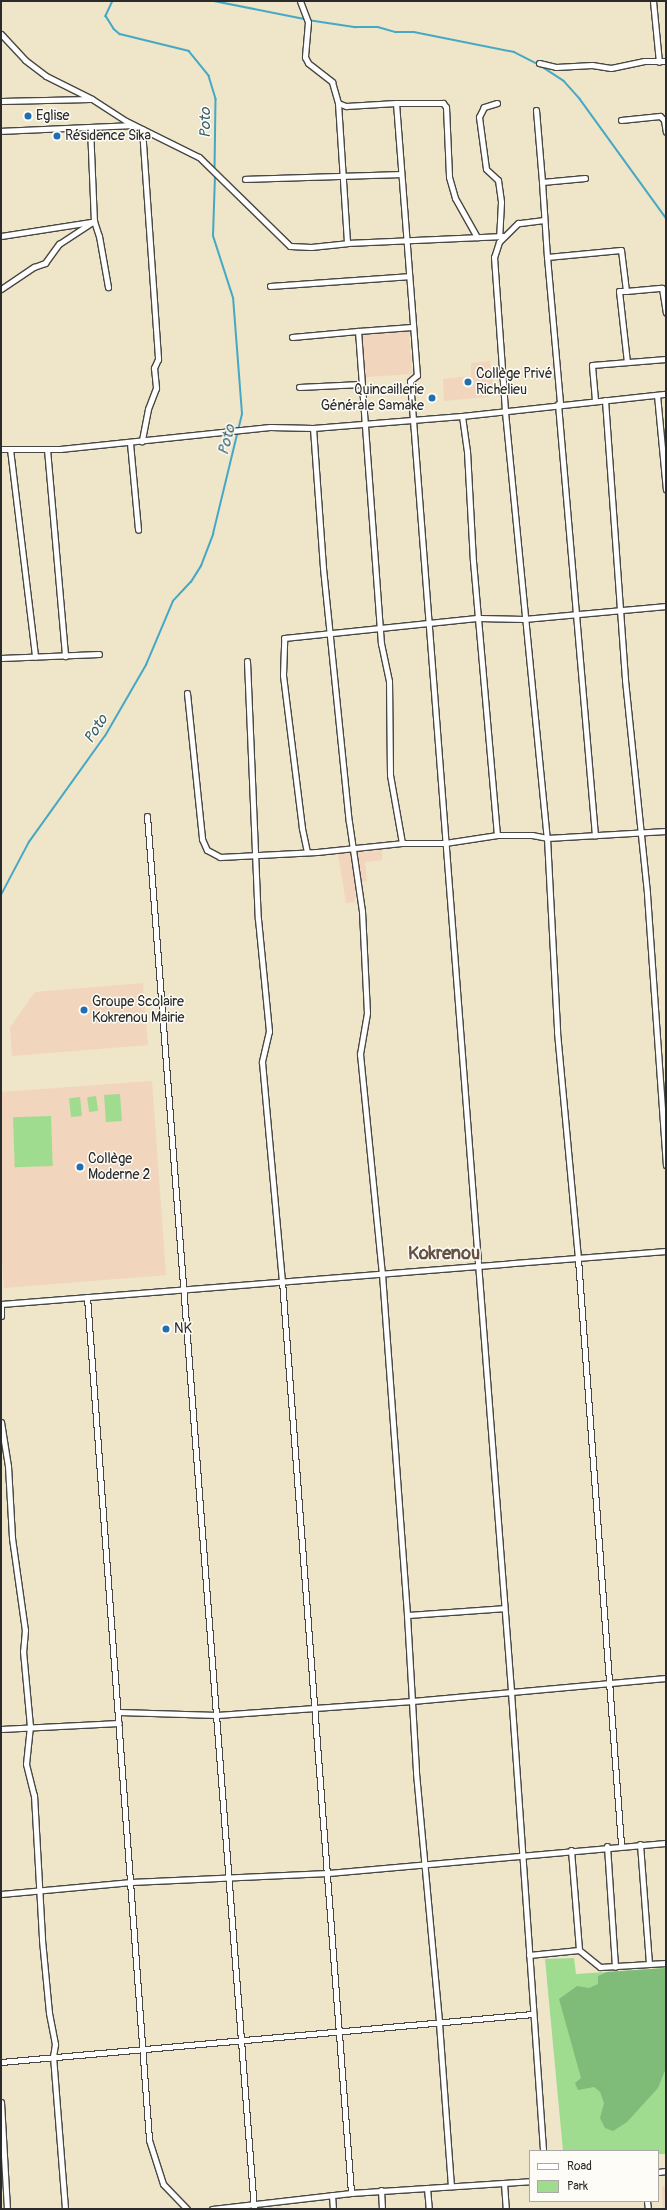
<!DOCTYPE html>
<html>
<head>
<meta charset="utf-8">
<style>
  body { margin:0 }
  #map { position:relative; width:667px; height:2210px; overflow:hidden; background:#efe5c8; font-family:Pangolin,sans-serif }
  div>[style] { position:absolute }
  .built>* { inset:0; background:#f1d5bd; transform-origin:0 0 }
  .green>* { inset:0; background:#9fdc90; transform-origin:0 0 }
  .forest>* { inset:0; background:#7fbc7a }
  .stream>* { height:1.5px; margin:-0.75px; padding:0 0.75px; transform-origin:0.75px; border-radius:0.75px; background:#45a8c4 }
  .roads { filter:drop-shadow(1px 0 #484743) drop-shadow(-1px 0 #484743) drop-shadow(0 1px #484743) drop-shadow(0 -1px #484743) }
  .minor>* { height:5px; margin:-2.5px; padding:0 2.5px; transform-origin:2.5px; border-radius:2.5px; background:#fff }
  .dots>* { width:11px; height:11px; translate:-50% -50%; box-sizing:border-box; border:2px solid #fdfcf7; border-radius:50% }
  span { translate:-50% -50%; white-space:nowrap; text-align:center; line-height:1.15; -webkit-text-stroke:3px #fdfcf7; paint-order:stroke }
  .poi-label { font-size:14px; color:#2b2b2b }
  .left { translate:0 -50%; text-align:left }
  .right { translate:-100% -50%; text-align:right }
  .water-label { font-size:15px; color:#355d68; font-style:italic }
  .district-label { font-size:18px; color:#665142; font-weight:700 }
  .frame { position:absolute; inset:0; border:2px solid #2b2b2b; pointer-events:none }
  .legend { position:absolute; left:529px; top:2150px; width:130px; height:52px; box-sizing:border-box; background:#fdfcf7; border:1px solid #a9a8a5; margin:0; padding:5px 7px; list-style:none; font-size:12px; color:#2b2b2b }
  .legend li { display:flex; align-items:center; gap:8px; height:20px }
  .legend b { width:20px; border:1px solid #a9a8a5 }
</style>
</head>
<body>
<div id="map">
  <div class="built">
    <i style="left:409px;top:330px;width:44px;height:48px;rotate:86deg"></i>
    <i style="clip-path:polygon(490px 361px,493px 388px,488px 397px,444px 401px,443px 379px,471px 376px,471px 363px)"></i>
    <i style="clip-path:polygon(382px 850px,382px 860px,365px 862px,367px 881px,355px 883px,355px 902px,346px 903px,338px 854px)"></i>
    <i style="clip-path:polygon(143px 983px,148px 1045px,12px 1056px,10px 1027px,35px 992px)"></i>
    <i style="clip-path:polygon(152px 1081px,166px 1275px,4px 1288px,1px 1243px,1px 1092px)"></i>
    <i style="clip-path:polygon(666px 2186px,666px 2209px,663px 2209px,662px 2187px)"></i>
  </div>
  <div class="green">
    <i style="left:120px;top:1094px;width:27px;height:16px;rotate:86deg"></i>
    <i style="left:96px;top:1096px;width:15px;height:9px;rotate:82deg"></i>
    <i style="left:80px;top:1097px;width:19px;height:11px;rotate:84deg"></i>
    <i style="left:51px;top:1116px;width:50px;height:38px;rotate:88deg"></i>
    <i style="clip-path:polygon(574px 1958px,576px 1974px,666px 1968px,666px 2154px,658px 2154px,658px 2151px,563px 2151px,545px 1959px)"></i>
  </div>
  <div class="forest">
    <i style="clip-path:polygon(666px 1968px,666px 2068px,658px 2088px,627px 2122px,613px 2131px,605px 2128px,600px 2118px,604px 2103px,600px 2092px,594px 2087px,578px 2090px,575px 2083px,581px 2078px,559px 1999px,577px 1986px,589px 1988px,598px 1984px,598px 1976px,607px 1972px)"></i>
  </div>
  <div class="stream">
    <i style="left:113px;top:1px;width:17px;rotate:115deg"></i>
    <i style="left:106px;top:16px;width:15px;rotate:58deg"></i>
    <i style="left:114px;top:29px;width:8px;rotate:40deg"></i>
    <i style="left:120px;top:34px;width:71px;rotate:13.8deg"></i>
    <i style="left:189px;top:51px;width:32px;rotate:51deg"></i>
    <i style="left:209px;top:76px;width:24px;rotate:73deg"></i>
    <i style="left:216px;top:99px;width:73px;rotate:90.8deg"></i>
    <i style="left:214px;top:1px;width:93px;rotate:11.2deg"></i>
    <i style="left:308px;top:20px;width:48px;rotate:8.5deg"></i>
    <i style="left:355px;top:27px;width:23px"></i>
    <i style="left:378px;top:27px;width:19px;rotate:16deg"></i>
    <i style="left:396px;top:32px;width:18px"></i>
    <i style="left:414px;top:32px;width:102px;rotate:11.3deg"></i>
    <i style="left:514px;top:52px;width:27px;rotate:27deg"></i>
    <i style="left:541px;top:66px;width:27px;rotate:33deg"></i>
    <i style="left:564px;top:81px;width:24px;rotate:48deg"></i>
    <i style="left:580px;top:99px;width:147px;rotate:54.1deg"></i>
    <i style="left:1px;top:895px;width:60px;rotate:-62.2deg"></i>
    <i style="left:29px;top:842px;width:130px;rotate:-54.4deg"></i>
    <i style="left:105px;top:736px;width:82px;rotate:-60deg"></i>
    <i style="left:146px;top:665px;width:69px;rotate:-67.1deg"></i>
    <i style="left:173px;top:601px;width:26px;rotate:-47deg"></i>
    <i style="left:191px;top:582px;width:19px;rotate:-58deg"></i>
    <i style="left:201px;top:566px;width:34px;rotate:-69deg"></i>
    <i style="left:213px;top:534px;width:123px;rotate:-76.4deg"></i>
    <i style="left:242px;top:414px;width:116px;rotate:-94.4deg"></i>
    <i style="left:233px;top:298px;width:65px;rotate:-107.9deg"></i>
    <i style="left:213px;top:236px;width:61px;rotate:-88.1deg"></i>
  </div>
  <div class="roads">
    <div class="minor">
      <i style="left:300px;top:1px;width:22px;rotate:69deg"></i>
      <i style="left:308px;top:22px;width:35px;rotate:95deg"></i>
      <i style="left:305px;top:57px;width:7px;rotate:63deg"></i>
      <i style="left:308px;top:63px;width:31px;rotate:38deg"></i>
      <i style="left:332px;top:82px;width:22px;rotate:74deg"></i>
      <i style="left:338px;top:103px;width:140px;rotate:86.3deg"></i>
      <i style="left:653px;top:1px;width:61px;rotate:84.4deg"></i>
      <i style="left:1px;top:34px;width:35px;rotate:47deg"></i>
      <i style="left:25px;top:60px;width:26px;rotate:37deg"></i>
      <i style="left:46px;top:76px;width:51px;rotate:26.6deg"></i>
      <i style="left:92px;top:99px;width:40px;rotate:32.9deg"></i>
      <i style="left:126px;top:121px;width:81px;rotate:26.3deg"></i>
      <i style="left:199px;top:157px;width:127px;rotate:44.4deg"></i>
      <i style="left:290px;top:246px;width:21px;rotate:3deg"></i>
      <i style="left:311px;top:247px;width:36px;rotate:-6deg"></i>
      <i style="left:347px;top:243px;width:157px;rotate:-2.6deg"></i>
      <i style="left:539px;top:63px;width:17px;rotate:13deg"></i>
      <i style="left:556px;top:67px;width:36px;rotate:-3deg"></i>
      <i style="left:592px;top:65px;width:19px;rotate:9deg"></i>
      <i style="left:611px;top:68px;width:34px;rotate:-12deg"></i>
      <i style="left:644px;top:61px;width:22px"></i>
      <i style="left:1px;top:101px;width:89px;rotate:-1.3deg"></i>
      <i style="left:338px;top:103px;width:9px;rotate:21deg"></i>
      <i style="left:346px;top:106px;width:50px;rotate:-3.4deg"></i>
      <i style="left:396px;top:103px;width:273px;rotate:85.6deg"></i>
      <i style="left:417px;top:375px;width:9px;rotate:139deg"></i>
      <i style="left:410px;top:381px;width:1315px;rotate:85.59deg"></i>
      <i style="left:511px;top:1692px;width:460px;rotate:86deg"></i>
      <i style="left:396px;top:103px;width:47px"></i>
      <i style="left:443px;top:103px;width:5px;rotate:53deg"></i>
      <i style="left:446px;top:107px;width:70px;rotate:87.5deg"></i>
      <i style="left:449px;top:177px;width:22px;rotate:74deg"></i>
      <i style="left:455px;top:198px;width:45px;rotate:60.6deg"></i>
      <i style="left:497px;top:103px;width:14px;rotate:163deg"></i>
      <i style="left:484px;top:107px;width:11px;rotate:117deg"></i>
      <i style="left:479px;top:117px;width:52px;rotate:82.3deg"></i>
      <i style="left:486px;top:169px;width:16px;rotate:43deg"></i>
      <i style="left:498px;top:180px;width:22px;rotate:82deg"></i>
      <i style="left:501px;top:202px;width:34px;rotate:93deg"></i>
      <i style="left:536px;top:110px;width:72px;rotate:85.2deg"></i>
      <i style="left:621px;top:120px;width:39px;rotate:-6deg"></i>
      <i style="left:660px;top:116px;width:6px;rotate:45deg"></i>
      <i style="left:664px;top:120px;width:12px;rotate:81deg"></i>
      <i style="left:90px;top:127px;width:94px;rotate:87.6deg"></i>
      <i style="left:94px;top:221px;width:16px;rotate:72deg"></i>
      <i style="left:99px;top:236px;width:52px;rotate:80deg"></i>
      <i style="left:142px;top:129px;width:231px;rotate:86deg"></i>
      <i style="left:158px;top:359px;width:10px;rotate:114deg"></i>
      <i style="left:154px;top:368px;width:20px;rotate:84deg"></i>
      <i style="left:156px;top:388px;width:22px;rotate:111deg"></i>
      <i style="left:148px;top:409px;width:33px;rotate:101deg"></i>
      <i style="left:1px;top:131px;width:131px;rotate:-2.6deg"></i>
      <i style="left:585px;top:178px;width:43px;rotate:174.7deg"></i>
      <i style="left:542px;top:182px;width:75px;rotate:86.2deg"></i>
      <i style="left:547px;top:257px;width:74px;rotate:-5.4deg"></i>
      <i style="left:621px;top:250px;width:41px;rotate:83deg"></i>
      <i style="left:626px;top:291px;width:7px;rotate:180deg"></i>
      <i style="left:619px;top:291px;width:71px;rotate:83.6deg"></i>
      <i style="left:245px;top:179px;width:155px;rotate:-1.8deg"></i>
      <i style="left:544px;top:220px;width:26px;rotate:173deg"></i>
      <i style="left:518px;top:223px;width:27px;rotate:135deg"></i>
      <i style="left:499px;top:242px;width:16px;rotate:108deg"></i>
      <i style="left:494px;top:257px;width:155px;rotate:85.9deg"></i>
      <i style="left:505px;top:412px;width:428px;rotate:84.4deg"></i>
      <i style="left:547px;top:838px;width:194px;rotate:87deg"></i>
      <i style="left:557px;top:1032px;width:228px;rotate:84.7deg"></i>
      <i style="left:578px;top:1259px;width:588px;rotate:85.8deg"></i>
      <i style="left:1px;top:236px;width:91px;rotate:-8.8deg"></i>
      <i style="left:547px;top:257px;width:148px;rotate:84.9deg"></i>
      <i style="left:270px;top:286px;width:138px;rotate:-4.1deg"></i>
      <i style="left:1px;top:289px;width:40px;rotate:-34deg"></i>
      <i style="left:34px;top:267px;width:12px;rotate:-20deg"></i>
      <i style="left:45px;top:263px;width:24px;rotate:-54deg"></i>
      <i style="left:59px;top:244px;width:42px;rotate:-33.3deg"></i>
      <i style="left:626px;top:291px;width:36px;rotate:-5deg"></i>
      <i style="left:662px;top:288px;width:25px;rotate:81deg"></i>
      <i style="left:292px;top:337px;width:66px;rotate:-5.2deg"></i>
      <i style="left:299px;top:387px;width:62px;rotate:-2.8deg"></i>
      <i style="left:657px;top:395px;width:95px;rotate:84.6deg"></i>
      <i style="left:595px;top:400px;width:35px;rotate:-95deg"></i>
      <i style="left:592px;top:365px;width:74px;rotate:-4.6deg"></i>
      <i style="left:605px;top:400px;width:281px;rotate:85.9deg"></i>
      <i style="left:625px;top:680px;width:215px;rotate:84.1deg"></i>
      <i style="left:647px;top:894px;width:272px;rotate:86deg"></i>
      <i style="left:558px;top:404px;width:433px;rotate:85.1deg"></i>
      <i style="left:462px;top:416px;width:35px;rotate:82deg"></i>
      <i style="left:467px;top:451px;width:110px;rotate:86.9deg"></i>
      <i style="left:473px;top:561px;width:275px;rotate:85deg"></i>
      <i style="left:313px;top:428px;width:140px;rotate:85.9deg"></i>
      <i style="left:323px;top:568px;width:255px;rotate:84.2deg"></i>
      <i style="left:349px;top:822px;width:90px;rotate:81.7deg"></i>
      <i style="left:362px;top:911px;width:102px;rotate:87.2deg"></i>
      <i style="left:367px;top:1013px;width:42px;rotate:99.7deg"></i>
      <i style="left:360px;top:1054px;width:221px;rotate:84.3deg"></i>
      <i style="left:382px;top:1274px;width:342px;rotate:85.8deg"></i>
      <i style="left:407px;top:1615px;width:158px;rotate:86.7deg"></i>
      <i style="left:416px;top:1773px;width:251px;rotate:84.7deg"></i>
      <i style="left:439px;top:2023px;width:163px;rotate:85.8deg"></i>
      <i style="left:130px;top:443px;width:87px;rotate:84.7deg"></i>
      <i style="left:1px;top:449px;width:59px"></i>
      <i style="left:60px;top:449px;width:211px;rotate:-6deg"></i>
      <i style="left:270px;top:427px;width:43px;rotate:1.3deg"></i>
      <i style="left:313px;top:428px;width:149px;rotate:-4.6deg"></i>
      <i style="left:462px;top:416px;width:205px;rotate:-6.2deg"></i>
      <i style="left:10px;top:449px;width:209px;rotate:83.1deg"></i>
      <i style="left:47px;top:449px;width:208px;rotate:85deg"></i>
      <i style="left:1px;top:658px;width:98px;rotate:-2.3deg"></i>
      <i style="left:247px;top:661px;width:258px;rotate:87.6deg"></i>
      <i style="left:258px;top:919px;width:113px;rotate:84.4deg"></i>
      <i style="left:269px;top:1031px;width:32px;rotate:103deg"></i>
      <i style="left:262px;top:1062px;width:220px;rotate:84.8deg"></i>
      <i style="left:282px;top:1281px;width:915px;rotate:85.67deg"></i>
      <i style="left:187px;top:693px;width:147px;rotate:84.1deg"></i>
      <i style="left:202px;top:839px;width:12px;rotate:66deg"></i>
      <i style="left:207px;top:850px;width:15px;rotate:28deg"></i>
      <i style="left:220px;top:857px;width:97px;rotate:-3deg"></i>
      <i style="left:317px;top:852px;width:85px;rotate:-6deg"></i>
      <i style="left:402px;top:843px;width:43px"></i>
      <i style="left:445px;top:843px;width:53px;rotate:-8.7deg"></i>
      <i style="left:497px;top:835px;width:35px"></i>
      <i style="left:532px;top:835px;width:15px;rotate:11deg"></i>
      <i style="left:547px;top:838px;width:119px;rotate:-3.4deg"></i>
      <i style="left:147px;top:816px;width:1397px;rotate:85.61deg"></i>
      <i style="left:402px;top:843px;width:69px;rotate:-100deg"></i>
      <i style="left:390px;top:775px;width:94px;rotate:-90.6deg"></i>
      <i style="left:389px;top:681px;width:38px;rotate:-102deg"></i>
      <i style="left:381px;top:644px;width:314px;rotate:-94.2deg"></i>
      <i style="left:358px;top:331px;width:54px;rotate:-4.2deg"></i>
      <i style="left:307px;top:852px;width:25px;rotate:-102deg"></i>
      <i style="left:302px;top:828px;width:154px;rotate:-97.1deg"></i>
      <i style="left:283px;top:675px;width:37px;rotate:-88deg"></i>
      <i style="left:284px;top:638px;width:196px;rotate:-5.9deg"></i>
      <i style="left:479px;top:618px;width:45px;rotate:1.3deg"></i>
      <i style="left:524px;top:619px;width:143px;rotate:-5.2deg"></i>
      <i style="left:87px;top:1297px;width:845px;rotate:85.79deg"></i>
      <i style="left:149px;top:2140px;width:46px;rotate:72.3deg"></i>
      <i style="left:163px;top:2184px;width:35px;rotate:46deg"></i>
      <i style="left:1px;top:1304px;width:667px;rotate:-4.56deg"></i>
      <i style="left:1px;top:1316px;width:12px;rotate:-90deg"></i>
      <i style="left:1px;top:1422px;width:45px;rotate:81deg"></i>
      <i style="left:8px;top:1466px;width:72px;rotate:86.8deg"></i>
      <i style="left:12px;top:1538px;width:93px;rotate:82deg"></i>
      <i style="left:25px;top:1630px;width:21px;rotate:95deg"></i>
      <i style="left:23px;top:1651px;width:75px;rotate:84.7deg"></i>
      <i style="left:30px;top:1726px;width:38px;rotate:96deg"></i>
      <i style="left:26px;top:1764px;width:32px;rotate:76deg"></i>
      <i style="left:34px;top:1795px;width:145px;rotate:86.8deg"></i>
      <i style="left:42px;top:1940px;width:73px;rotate:84.5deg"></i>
      <i style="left:49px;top:2013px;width:32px;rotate:79deg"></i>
      <i style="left:55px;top:2044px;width:12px;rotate:99deg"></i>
      <i style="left:53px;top:2056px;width:153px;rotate:85.5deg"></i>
      <i style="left:407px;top:1615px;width:97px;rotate:-4.1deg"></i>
      <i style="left:119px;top:1712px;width:98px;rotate:1.8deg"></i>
      <i style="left:217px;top:1715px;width:196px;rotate:-4.1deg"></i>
      <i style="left:412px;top:1701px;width:255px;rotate:-5.2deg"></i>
      <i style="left:1px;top:1729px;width:118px;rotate:-2.9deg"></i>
      <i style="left:640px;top:1844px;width:120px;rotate:85.7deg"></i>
      <i style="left:607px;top:1846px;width:121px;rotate:86.2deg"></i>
      <i style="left:571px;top:1850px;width:100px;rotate:85.4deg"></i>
      <i style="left:1px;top:1894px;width:131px;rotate:-5.3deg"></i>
      <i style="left:131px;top:1882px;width:197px;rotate:-2.6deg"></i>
      <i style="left:328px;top:1873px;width:339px;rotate:-5.1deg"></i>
      <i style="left:529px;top:1955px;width:50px;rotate:-5.7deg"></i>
      <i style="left:579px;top:1950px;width:27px;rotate:39deg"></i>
      <i style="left:600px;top:1967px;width:66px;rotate:-3.5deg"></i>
      <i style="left:1px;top:2062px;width:534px;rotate:-5.16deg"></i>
      <i style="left:1px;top:2102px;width:107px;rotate:86.8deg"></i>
      <i style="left:658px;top:2172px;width:8px;rotate:-7deg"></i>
      <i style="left:504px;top:2183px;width:26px;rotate:86deg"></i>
      <i style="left:427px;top:2188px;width:21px;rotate:85deg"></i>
      <i style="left:381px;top:2190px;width:19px;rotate:87deg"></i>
      <i style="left:332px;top:2195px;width:14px;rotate:86deg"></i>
      <i style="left:647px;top:2201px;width:8px;rotate:83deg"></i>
      <i style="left:212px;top:2209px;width:140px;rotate:-6.6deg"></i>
      <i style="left:351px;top:2193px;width:179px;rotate:-3.8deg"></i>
    </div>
  </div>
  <div class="dots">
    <i style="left:28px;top:116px;background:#1f6fb2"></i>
    <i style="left:57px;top:136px;background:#1f6fb2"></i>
    <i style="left:468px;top:382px;background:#1f6fb2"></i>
    <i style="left:432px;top:398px;background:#1f6fb2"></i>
    <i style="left:84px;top:1010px;background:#1f6fb2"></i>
    <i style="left:80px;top:1167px;background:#1f6fb2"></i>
    <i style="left:166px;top:1329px;background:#1f6fb2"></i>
  </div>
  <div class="poi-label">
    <span class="left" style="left:36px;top:116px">Eglise</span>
    <span class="left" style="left:65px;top:136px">Résidence Sika</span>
    <span class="left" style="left:476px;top:382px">Collège Privé<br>Richelieu</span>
    <span class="right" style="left:424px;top:398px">Quincaillerie<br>Générale Samake</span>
    <span class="left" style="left:92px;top:1010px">Groupe Scolaire<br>Kokrenou Mairie</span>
    <span class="left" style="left:88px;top:1167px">Collège<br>Moderne 2</span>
    <span class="left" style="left:174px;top:1329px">NK</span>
  </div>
  <div class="water-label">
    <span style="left:206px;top:123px;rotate:-90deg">Poto</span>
    <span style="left:227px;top:440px;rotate:-76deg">Poto</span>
    <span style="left:96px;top:729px;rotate:-57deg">Poto</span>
  </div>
  <div class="district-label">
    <span style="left:444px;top:1254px">Kokrenou</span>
  </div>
  <div class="frame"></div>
  <ul class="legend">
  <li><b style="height:5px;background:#fff"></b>Road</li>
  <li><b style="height:11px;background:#9fdc90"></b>Park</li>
  </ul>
</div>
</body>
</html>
